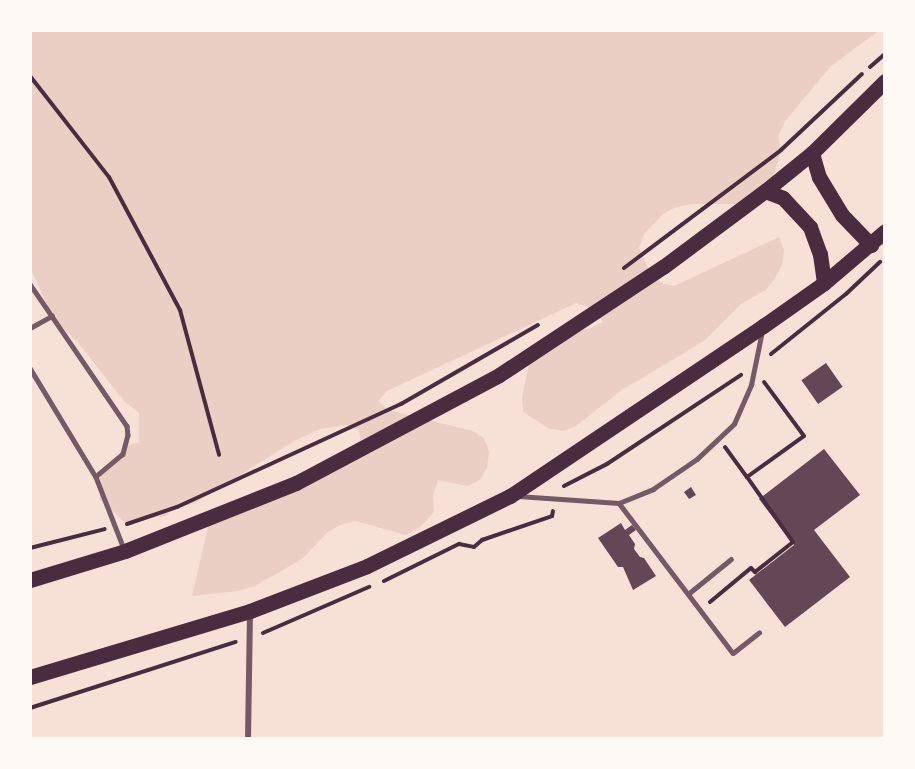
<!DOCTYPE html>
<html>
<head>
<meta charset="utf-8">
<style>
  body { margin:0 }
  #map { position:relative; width:915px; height:769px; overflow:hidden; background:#f7e1d7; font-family:"Libre Baskerville",serif }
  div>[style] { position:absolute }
  .green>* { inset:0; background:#ebcfc5 }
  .building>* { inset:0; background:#644757; transform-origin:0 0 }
  .path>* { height:4px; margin:-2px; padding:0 2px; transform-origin:2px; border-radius:2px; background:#4a2c40 }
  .service>* { height:4.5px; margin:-2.25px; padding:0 2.25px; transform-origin:2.25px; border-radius:2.25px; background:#755966 }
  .minor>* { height:6px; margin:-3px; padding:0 3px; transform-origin:3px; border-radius:3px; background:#755966 }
  .primary>* { height:15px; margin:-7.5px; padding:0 7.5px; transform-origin:7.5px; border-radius:7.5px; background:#4a2c40 }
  span { translate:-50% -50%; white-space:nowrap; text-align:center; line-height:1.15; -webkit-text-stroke:6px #fffaf5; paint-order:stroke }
  .frame { position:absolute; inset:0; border:32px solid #fffaf5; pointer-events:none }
</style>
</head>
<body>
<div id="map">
  <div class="green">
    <i style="clip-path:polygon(30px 30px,880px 30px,831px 66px,786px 120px,778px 136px,781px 150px,772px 181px,737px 204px,692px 204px,677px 207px,664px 213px,644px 234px,639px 248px,647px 266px,661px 283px,674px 286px,779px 237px,784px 250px,782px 265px,775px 278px,766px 290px,741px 304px,704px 341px,622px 390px,576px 426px,563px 431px,548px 428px,523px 412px,522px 397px,531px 354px,558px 336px,591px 328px,603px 322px,593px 308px,576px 303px,387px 391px,378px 401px,388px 410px,473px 431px,484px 438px,489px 452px,487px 468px,480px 480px,467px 486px,438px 480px,433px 495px,434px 512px,421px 526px,406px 535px,355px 521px,340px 525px,327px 533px,302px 559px,255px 586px,238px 591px,192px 596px,209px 523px,343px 467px,361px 444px,359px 430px,345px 425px,321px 429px,296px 440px,194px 504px,177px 507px,166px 516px,137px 520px,127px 524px,99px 499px,102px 491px,96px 477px,119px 458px,125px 447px,139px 442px,139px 413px,124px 401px,79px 344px,52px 316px,30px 267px)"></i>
  </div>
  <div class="building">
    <i style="left:826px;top:363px;width:29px;height:30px;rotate:55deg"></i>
    <i style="clip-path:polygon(824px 449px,860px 495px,814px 530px,850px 577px,785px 627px,749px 580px,794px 545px,759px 499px)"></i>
    <i style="clip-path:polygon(691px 487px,696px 495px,689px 499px,684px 492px)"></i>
    <i style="clip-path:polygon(621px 523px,625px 530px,632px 525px,636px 530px,629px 535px,635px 544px,634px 549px,640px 557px,644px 558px,656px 576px,633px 590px,623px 567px,618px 567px,598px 538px)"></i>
  </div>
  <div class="path">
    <i style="left:870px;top:67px;width:20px;rotate:-41deg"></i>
    <i style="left:30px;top:76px;width:128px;rotate:52deg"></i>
    <i style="left:109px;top:177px;width:151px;rotate:61.9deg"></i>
    <i style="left:180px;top:310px;width:150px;rotate:74.9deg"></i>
    <i style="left:624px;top:268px;width:196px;rotate:-36.9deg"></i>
    <i style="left:781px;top:150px;width:111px;rotate:-43.2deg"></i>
    <i style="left:771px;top:354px;width:96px;rotate:-38.7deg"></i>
    <i style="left:846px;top:294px;width:47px;rotate:-43.3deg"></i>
    <i style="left:725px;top:447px;width:37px;rotate:54deg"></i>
    <i style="left:747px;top:477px;width:70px;rotate:-35.7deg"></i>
    <i style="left:804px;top:436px;width:67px;rotate:-126.5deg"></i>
    <i style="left:564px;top:486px;width:48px;rotate:-27.1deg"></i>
    <i style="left:607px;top:464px;width:161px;rotate:-33.6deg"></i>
    <i style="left:127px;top:524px;width:53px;rotate:-18.8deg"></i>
    <i style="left:177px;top:507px;width:247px;rotate:-24.7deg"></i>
    <i style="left:401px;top:404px;width:158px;rotate:-30deg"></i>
    <i style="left:30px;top:548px;width:77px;rotate:-14.2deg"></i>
    <i style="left:384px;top:581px;width:84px;rotate:-26.3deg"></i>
    <i style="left:459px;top:544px;width:15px;rotate:11deg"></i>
    <i style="left:474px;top:547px;width:11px;rotate:-41deg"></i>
    <i style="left:482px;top:540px;width:74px;rotate:-18.9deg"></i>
    <i style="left:552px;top:516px;width:5px;rotate:-79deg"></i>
    <i style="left:710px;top:602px;width:53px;rotate:-39.7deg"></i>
    <i style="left:751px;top:568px;width:6px;rotate:45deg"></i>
    <i style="left:755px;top:572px;width:48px;rotate:-38.3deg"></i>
    <i style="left:793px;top:542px;width:80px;rotate:-125.3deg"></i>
    <i style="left:263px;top:633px;width:116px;rotate:-23.5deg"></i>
    <i style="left:30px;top:708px;width:216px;rotate:-17.8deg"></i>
  </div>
  <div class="service">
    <i style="left:30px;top:284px;width:172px;rotate:55.7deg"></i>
    <i style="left:127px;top:426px;width:9px;rotate:84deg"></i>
    <i style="left:128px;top:435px;width:20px;rotate:105deg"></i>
    <i style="left:123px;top:454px;width:35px;rotate:140deg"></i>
    <i style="left:30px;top:328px;width:25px;rotate:-29deg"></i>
    <i style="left:30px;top:368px;width:127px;rotate:58.8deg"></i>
    <i style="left:96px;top:477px;width:77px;rotate:68.7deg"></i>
    <i style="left:518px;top:496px;width:101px;rotate:4deg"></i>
    <i style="left:619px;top:503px;width:37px;rotate:-22deg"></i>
    <i style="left:653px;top:489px;width:53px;rotate:-34.3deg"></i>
    <i style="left:697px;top:459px;width:51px;rotate:-43.4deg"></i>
    <i style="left:734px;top:424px;width:43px;rotate:-66.4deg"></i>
    <i style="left:751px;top:385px;width:55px;rotate:-78.5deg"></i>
    <i style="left:619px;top:503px;width:188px;rotate:52.8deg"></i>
    <i style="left:733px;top:653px;width:33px;rotate:-38deg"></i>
    <i style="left:688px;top:594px;width:55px;rotate:-39.1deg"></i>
  </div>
  <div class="minor">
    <i style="left:248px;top:739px;width:128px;rotate:-89.1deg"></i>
  </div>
  <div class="primary">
    <i style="left:812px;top:153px;width:25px;rotate:74deg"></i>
    <i style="left:819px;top:177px;width:44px;rotate:58.8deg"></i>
    <i style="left:842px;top:215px;width:42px;rotate:46deg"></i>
    <i style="left:765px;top:191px;width:19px;rotate:21deg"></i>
    <i style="left:783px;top:198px;width:40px;rotate:47deg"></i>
    <i style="left:810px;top:227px;width:29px;rotate:70deg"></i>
    <i style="left:820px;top:254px;width:29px;rotate:82deg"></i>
    <i style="left:30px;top:580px;width:99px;rotate:-17deg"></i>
    <i style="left:125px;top:551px;width:184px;rotate:-21.7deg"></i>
    <i style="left:296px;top:483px;width:230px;rotate:-28deg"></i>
    <i style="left:499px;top:375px;width:196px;rotate:-33.4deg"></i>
    <i style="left:663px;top:267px;width:127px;rotate:-36.7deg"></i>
    <i style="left:765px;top:191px;width:60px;rotate:-39deg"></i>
    <i style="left:812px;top:153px;width:103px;rotate:-44.6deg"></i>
    <i style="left:30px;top:677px;width:230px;rotate:-16.7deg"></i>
    <i style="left:250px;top:611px;width:125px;rotate:-21deg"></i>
    <i style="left:367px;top:566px;width:159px;rotate:-26.1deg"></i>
    <i style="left:510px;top:496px;width:305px;rotate:-33.9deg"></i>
    <i style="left:763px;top:326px;width:75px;rotate:-35.2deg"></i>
    <i style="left:824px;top:283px;width:80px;rotate:-40.4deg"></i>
  </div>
  <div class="frame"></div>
</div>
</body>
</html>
